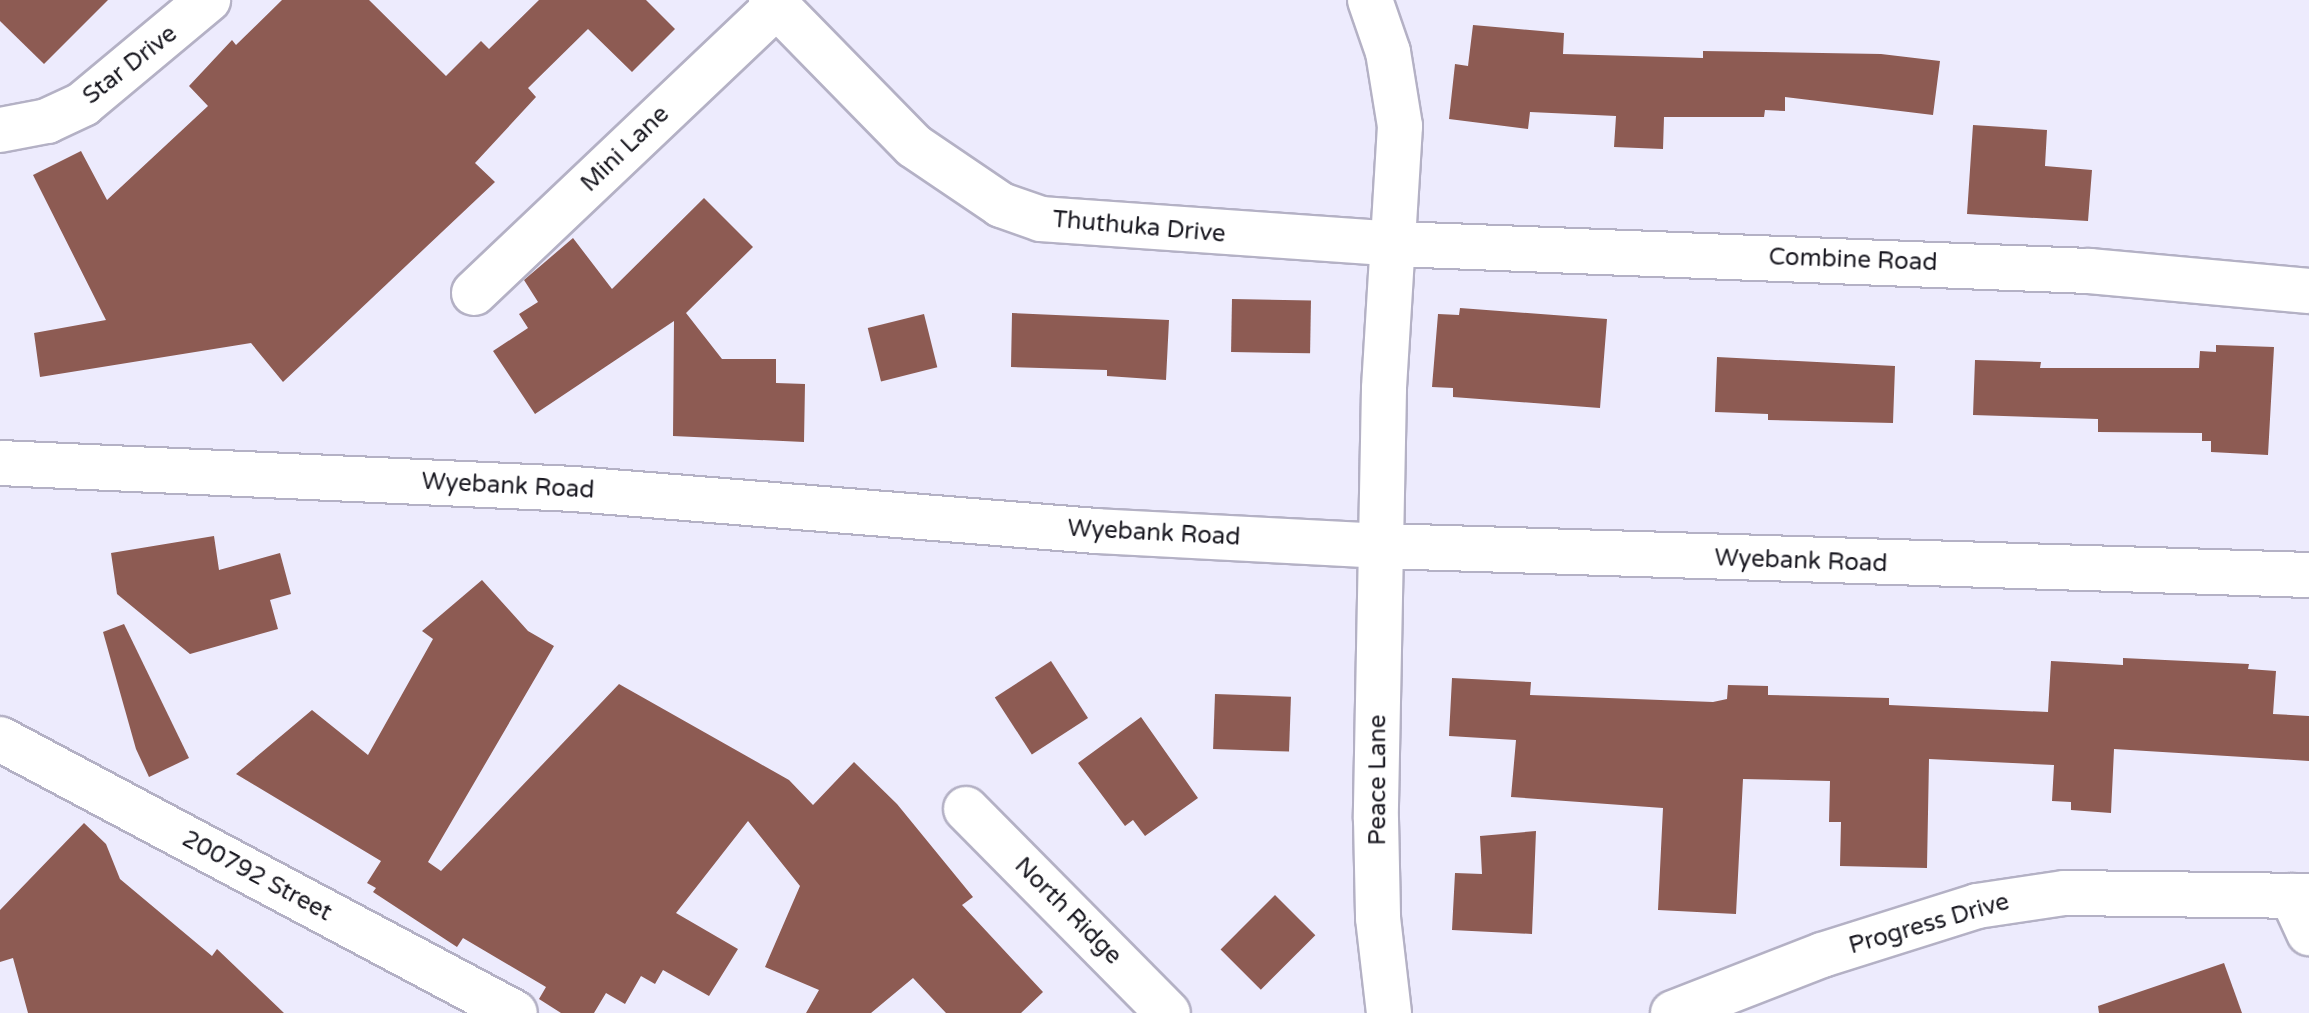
<!DOCTYPE html>
<html>
<head>
<meta charset="utf-8">
<style>
  body { margin:0 }
  #map { position:relative; width:2309px; height:1013px; overflow:hidden; background:#edebfd; font-family:"Varela Round",sans-serif }
  div>[style] { position:absolute }
  .building>* { inset:0; background:#8d5b53; transform-origin:0 0 }
  .roads { filter:drop-shadow(2px 0 #b4b1c5) drop-shadow(-2px 0 #b4b1c5) drop-shadow(0 2px #b4b1c5) drop-shadow(0 -2px #b4b1c5) }
  .minor>* { height:44px; margin:-22px; padding:0 22px; transform-origin:22px; border-radius:22px; background:#fff }
  .tertiary>* { height:44px; margin:-22px; padding:0 22px; transform-origin:22px; border-radius:22px; background:#fff }
  span { translate:-50% -50%; white-space:nowrap; text-align:center; line-height:1.15; -webkit-text-stroke:7px #fff; paint-order:stroke }
  .street-label { font-size:24px; color:#1a1921 }
</style>
</head>
<body>
<div id="map">
  <div class="building">
    <i style="clip-path:polygon(0 0,108px 0,44px 64px,0 21px)"></i>
    <i style="clip-path:polygon(282px 0,369px 0,446px 76px,481px 41px,489px 49px,539px 0,646px 0,675px 29px,632px 72px,588px 29px,528px 88px,536px 97px,475px 163px,495px 182px,283px 382px,251px 343px,40px 377px,34px 333px,106px 320px,33px 175px,81px 151px,107px 200px,208px 106px,189px 86px,232px 40px,236px 45px)"></i>
    <i style="clip-path:polygon(1473px 25px,1564px 33px,1563px 54px,1703px 58px,1703px 51px,1881px 54px,1940px 61px,1933px 115px,1785px 97px,1785px 111px,1765px 110px,1764px 117px,1664px 117px,1663px 149px,1614px 147px,1616px 116px,1530px 112px,1528px 129px,1449px 119px,1455px 64px,1468px 66px)"></i>
    <i style="clip-path:polygon(1973px 125px,2047px 130px,2045px 166px,2092px 170px,2088px 221px,1967px 214px)"></i>
    <i style="clip-path:polygon(704px 198px,753px 247px,686px 313px,722px 359px,776px 359px,776px 383px,805px 384px,804px 442px,673px 436px,674px 321px,535px 414px,493px 351px,528px 328px,519px 314px,538px 302px,524px 280px,573px 238px,612px 289px)"></i>
    <i style="left:1232px;top:299px;width:79px;height:53px;rotate:1deg"></i>
    <i style="clip-path:polygon(1460px 308px,1607px 319px,1600px 408px,1453px 397px,1453px 388px,1432px 387px,1438px 314px,1459px 315px)"></i>
    <i style="clip-path:polygon(1012px 313px,1169px 320px,1166px 380px,1107px 376px,1107px 370px,1011px 367px)"></i>
    <i style="left:924px;top:314px;width:55px;height:58px;rotate:76deg"></i>
    <i style="clip-path:polygon(2216px 345px,2274px 347px,2268px 455px,2211px 452px,2211px 441px,2202px 441px,2202px 433px,2098px 432px,2098px 419px,1973px 415px,1975px 360px,2041px 362px,2040px 368px,2199px 368px,2200px 351px,2216px 352px)"></i>
    <i style="clip-path:polygon(1717px 357px,1895px 366px,1893px 423px,1768px 420px,1768px 414px,1715px 412px)"></i>
    <i style="clip-path:polygon(214px 536px,219px 570px,280px 553px,291px 594px,270px 600px,278px 629px,190px 654px,117px 594px,111px 553px)"></i>
    <i style="clip-path:polygon(482px 580px,528px 631px,554px 646px,428px 862px,441px 871px,619px 684px,789px 780px,813px 805px,854px 762px,897px 804px,973px 897px,962px 905px,1043px 992px,1021px 1013px,946px 1013px,913px 978px,871px 1013px,806px 1013px,819px 990px,765px 967px,800px 886px,748px 821px,676px 913px,738px 949px,709px 996px,663px 970px,655px 984px,641px 976px,625px 1004px,606px 993px,594px 1013px,561px 1013px,539px 999px,546px 987px,463px 938px,457px 947px,373px 892px,376px 888px,367px 883px,381px 861px,236px 774px,312px 710px,368px 755px,433px 639px,422px 631px)"></i>
    <i style="clip-path:polygon(124px 624px,189px 758px,149px 777px,136px 749px,103px 632px)"></i>
    <i style="clip-path:polygon(2123px 658px,2249px 664px,2248px 669px,2276px 671px,2273px 714px,2309px 716px,2309px 761px,2114px 749px,2111px 813px,2071px 810px,2071px 802px,2052px 801px,2054px 765px,1929px 759px,1927px 868px,1840px 866px,1841px 822px,1829px 822px,1830px 781px,1743px 779px,1736px 914px,1658px 910px,1663px 808px,1511px 797px,1516px 740px,1449px 736px,1452px 678px,1531px 682px,1530px 695px,1713px 702px,1727px 699px,1728px 685px,1768px 686px,1768px 695px,1889px 698px,1889px 705px,2048px 712px,2051px 661px,2123px 665px)"></i>
    <i style="left:1051px;top:661px;width:68px;height:67px;rotate:57deg"></i>
    <i style="left:1215px;top:694px;width:76px;height:55px;rotate:2deg"></i>
    <i style="clip-path:polygon(1141px 717px,1198px 798px,1145px 836px,1133px 820px,1125px 826px,1078px 763px)"></i>
    <i style="clip-path:polygon(84px 823px,106px 844px,120px 879px,212px 956px,217px 949px,284px 1013px,28px 1013px,13px 958px,0 962px,0 910px)"></i>
    <i style="clip-path:polygon(1536px 831px,1532px 934px,1452px 930px,1455px 873px,1482px 874px,1480px 836px)"></i>
    <i style="left:1275px;top:895px;width:57px;height:77px;rotate:45deg"></i>
    <i style="clip-path:polygon(2224px 963px,2242px 1013px,2099px 1013px,2098px 1006px)"></i>
  </div>
  <div class="roads">
    <div class="minor">
      <i style="left:771px;top:0;width:204px;rotate:45.6deg"></i>
      <i style="left:914px;top:146px;width:105px;rotate:34.1deg"></i>
      <i style="left:1001px;top:205px;width:42px;rotate:19.3deg"></i>
      <i style="left:1041px;top:219px;width:356px;rotate:4deg"></i>
      <i style="left:1396px;top:244px;width:694px;rotate:2.23deg"></i>
      <i style="left:2089px;top:271px;width:221px;rotate:5.2deg"></i>
      <i style="left:1370px;top:0;width:55px;rotate:70.9deg"></i>
      <i style="left:1388px;top:52px;width:75px;rotate:80.8deg"></i>
      <i style="left:1400px;top:126px;width:263px;rotate:93.5deg"></i>
      <i style="left:1384px;top:389px;width:430px;rotate:91.1deg"></i>
      <i style="left:1376px;top:819px;width:99px;rotate:88.8deg"></i>
      <i style="left:1378px;top:918px;width:96px;rotate:83.4deg"></i>
      <i style="left:0;top:130px;width:48px;rotate:-10.8deg"></i>
      <i style="left:47px;top:121px;width:40px;rotate:-25deg"></i>
      <i style="left:83px;top:104px;width:163px;rotate:-39.8deg"></i>
      <i style="left:474px;top:293px;width:417px;rotate:-43.5deg"></i>
      <i style="left:0;top:739px;width:583px;rotate:28.01deg"></i>
      <i style="left:966px;top:809px;width:287px;rotate:45.3deg"></i>
      <i style="left:2292px;top:896px;width:41px;rotate:65.3deg"></i>
      <i style="left:1673px;top:1013px;width:160px;rotate:-21.3deg"></i>
      <i style="left:1822px;top:955px;width:163px;rotate:-17.5deg"></i>
      <i style="left:1977px;top:906px;width:88px;rotate:-8.5deg"></i>
      <i style="left:2064px;top:893px;width:245px;rotate:0.7deg"></i>
    </div>
    <div class="tertiary">
      <i style="left:0;top:463px;width:575px;rotate:2.59deg"></i>
      <i style="left:574px;top:489px;width:524px;rotate:4.6deg"></i>
      <i style="left:1096px;top:531px;width:285px;rotate:3deg"></i>
      <i style="left:1381px;top:546px;width:928px;rotate:1.79deg"></i>
    </div>
  </div>
  <div class="street-label">
    <span style="left:130px;top:65px;rotate:-38deg">Star Drive</span>
    <span style="left:625px;top:149px;rotate:-44deg">Mini Lane</span>
    <span style="left:1139px;top:227px;rotate:5deg">Thuthuka Drive</span>
    <span style="left:1853px;top:260px;rotate:2deg">Combine Road</span>
    <span style="left:508px;top:486px;rotate:3deg">Wyebank Road</span>
    <span style="left:1154px;top:533px;rotate:3deg">Wyebank Road</span>
    <span style="left:1801px;top:561px;rotate:2deg">Wyebank Road</span>
    <span style="left:1378px;top:780px;rotate:-90deg">Peace Lane</span>
    <span style="left:257px;top:876px;rotate:28deg">200792 Street</span>
    <span style="left:1068px;top:911px;rotate:45deg">North Ridge</span>
    <span style="left:1929px;top:924px;rotate:-16deg">Progress Drive</span>
  </div>
</div>
</body>
</html>
